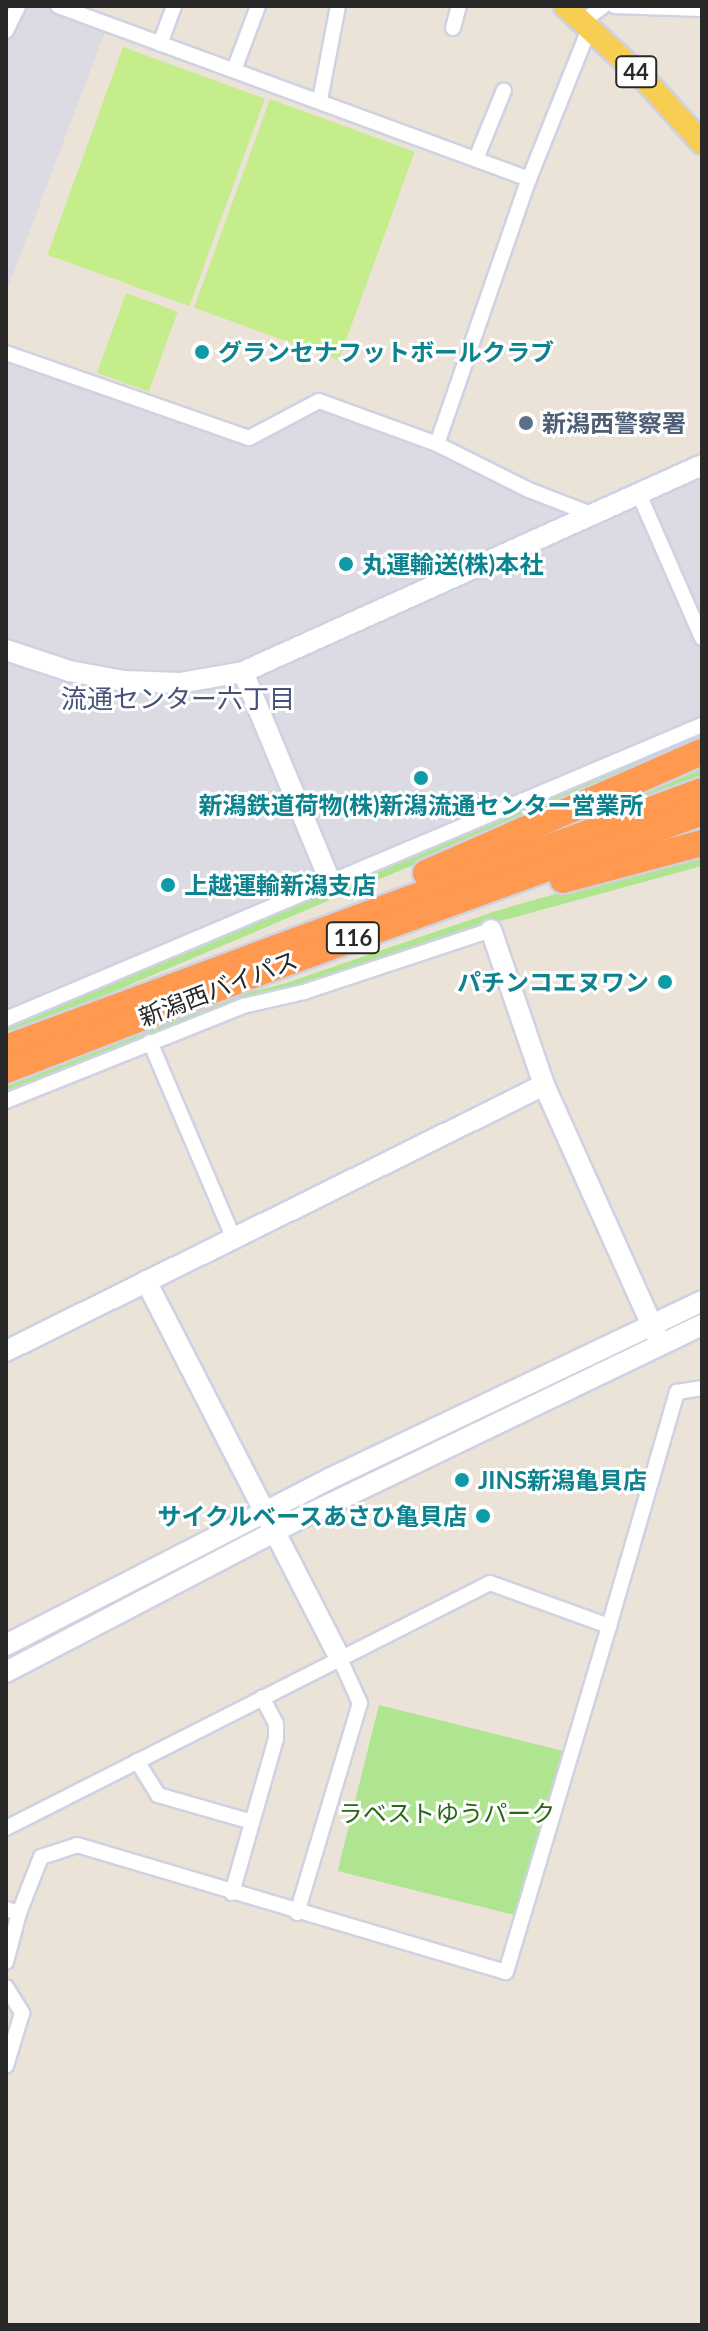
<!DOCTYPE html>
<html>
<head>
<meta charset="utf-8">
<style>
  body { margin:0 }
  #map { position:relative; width:708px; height:2331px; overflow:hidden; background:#ebe3d8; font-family:Lato,"Noto Sans JP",sans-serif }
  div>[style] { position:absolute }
  .industrial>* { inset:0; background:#dcdae3 }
  .green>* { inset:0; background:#afe591; transform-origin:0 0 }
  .pitch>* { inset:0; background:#c6ed8c; transform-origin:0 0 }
  .roads { filter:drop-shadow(2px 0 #ced2e2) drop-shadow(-2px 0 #ced2e2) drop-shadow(0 2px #ced2e2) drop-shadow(0 -2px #ced2e2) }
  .street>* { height:14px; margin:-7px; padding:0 7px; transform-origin:7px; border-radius:7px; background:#fff }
  .secondary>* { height:20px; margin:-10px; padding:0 10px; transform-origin:10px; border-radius:10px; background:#fff }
  .primary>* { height:22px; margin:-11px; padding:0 11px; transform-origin:11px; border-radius:11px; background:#f7ce52 }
  .highway>* { height:26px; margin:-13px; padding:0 13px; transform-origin:13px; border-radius:13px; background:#ff9950 }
  .dots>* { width:22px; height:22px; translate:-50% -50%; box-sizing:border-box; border:4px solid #fff; border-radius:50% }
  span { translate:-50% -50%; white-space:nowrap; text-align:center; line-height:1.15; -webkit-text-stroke:6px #fff; paint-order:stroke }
  .shield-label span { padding:2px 6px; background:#fff; border:2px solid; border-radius:6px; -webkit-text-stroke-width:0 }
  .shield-label { font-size:22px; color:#282828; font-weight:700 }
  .culture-label { font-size:24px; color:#0d838f; font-weight:700 }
  .left { translate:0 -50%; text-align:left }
  .right { translate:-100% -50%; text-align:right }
  .service-label { font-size:24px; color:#4e5e75; font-weight:700 }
  .street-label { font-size:24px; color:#282828 }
  .park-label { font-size:24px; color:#286716 }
  .neighbourhood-label { font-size:26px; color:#47517a }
  .frame { position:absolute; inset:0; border:8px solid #282828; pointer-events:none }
</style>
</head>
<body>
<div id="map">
  <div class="industrial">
    <i style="clip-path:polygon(18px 6px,58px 6px,108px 24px,6px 293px,6px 31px)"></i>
    <i style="clip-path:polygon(6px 353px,249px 438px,319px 401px,591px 513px,702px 465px,702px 725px,6px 1019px)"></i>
  </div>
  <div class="green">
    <i style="clip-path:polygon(702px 734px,702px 743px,6px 1037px,6px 1026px)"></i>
    <i style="clip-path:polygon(702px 761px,702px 779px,508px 849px)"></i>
    <i style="clip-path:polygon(702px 852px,702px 866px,471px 929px,234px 1005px,6px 1091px,6px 1082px,205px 1004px,286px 983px,496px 911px)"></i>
    <i style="left:379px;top:1705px;width:195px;height:171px;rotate:14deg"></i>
  </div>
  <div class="pitch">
    <i style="left:123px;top:47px;width:151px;height:221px;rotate:20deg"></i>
    <i style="left:270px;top:99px;width:154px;height:222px;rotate:20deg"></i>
    <i style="left:126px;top:293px;width:55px;height:85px;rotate:20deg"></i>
  </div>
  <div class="roads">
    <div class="street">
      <i style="left:58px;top:6px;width:502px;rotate:20.17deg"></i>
      <i style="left:614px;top:6px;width:88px;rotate:2deg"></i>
      <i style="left:582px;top:22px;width:26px;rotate:-37deg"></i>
      <i style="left:453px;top:28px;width:23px;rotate:-75deg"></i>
      <i style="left:6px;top:31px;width:28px;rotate:-64deg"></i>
      <i style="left:160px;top:44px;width:40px;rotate:-69.8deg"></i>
      <i style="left:234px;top:70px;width:68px;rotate:-69.4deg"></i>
      <i style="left:320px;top:100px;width:96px;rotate:-79.2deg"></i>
      <i style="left:476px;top:159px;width:74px;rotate:-67.9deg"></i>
      <i style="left:6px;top:353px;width:257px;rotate:19.3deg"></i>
      <i style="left:249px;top:438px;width:79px;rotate:-27.9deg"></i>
      <i style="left:319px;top:401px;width:126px;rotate:20deg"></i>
      <i style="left:437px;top:444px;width:103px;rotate:26.6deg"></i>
      <i style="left:529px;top:490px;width:66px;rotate:21.2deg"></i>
      <i style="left:437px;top:444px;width:281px;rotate:-70.9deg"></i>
      <i style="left:529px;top:179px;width:162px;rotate:-68.2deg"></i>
      <i style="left:639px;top:494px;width:157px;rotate:66.4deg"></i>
      <i style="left:6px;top:1019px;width:756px;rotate:-22.9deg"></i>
      <i style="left:150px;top:1042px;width:212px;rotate:66.9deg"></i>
      <i style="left:6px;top:1101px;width:255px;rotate:-21.8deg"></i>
      <i style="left:243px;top:1006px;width:63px;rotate:-12.9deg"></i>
      <i style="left:304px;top:992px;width:197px;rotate:-18.3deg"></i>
      <i style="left:137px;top:1761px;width:40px;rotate:58deg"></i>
      <i style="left:158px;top:1795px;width:98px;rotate:16deg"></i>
      <i style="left:6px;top:1828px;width:542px;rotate:-26.85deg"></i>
      <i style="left:490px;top:1583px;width:127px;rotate:19.9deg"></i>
      <i style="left:609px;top:1626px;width:244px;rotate:-73.8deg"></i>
      <i style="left:677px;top:1392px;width:25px;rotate:-9deg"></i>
      <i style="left:232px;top:1893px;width:160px;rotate:-74.1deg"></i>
      <i style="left:276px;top:1739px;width:15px;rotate:-90deg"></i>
      <i style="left:276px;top:1724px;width:30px;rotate:-117deg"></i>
      <i style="left:6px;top:1909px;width:14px;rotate:17deg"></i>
      <i style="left:19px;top:1913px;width:60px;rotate:-68.6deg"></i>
      <i style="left:41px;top:1857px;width:38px;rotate:-18deg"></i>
      <i style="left:77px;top:1845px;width:447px;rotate:16.5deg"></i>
      <i style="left:506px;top:1972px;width:361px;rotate:-73.4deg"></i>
      <i style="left:297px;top:1913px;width:219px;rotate:-73.3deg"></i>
      <i style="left:360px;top:1703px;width:51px;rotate:-114.5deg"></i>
      <i style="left:6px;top:1962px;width:51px;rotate:-75.1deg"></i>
      <i style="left:6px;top:1987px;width:31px;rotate:58deg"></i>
      <i style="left:22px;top:2013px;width:55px;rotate:106.8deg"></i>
    </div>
    <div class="secondary">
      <i style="left:6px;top:650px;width:66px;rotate:18.4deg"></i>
      <i style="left:69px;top:671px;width:56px;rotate:10.3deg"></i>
      <i style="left:124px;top:681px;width:56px;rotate:2deg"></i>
      <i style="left:180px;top:683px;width:64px;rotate:-9.9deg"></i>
      <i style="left:243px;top:672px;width:504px;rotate:-24.27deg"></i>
      <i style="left:243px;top:672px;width:226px;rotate:67.4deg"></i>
      <i style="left:491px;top:930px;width:164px;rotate:71.1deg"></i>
      <i style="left:544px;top:1085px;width:276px;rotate:65.8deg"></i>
      <i style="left:146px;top:1281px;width:423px;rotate:62.8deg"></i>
      <i style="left:6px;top:1351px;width:600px;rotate:-26.31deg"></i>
      <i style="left:6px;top:1645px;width:363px;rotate:-27.2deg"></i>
      <i style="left:329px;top:1479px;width:413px;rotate:-25.5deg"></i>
      <i style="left:6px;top:1672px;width:337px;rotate:-27.6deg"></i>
      <i style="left:305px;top:1516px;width:441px;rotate:-25.7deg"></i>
    </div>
    <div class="primary">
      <i style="left:565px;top:6px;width:112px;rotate:42.8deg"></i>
      <i style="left:647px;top:82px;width:82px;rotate:48deg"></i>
    </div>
    <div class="highway">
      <i style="left:426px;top:873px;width:301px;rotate:-23.7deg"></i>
      <i style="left:563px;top:880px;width:144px;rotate:-14.9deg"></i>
      <i style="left:6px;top:1048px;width:742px;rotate:-20.27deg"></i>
      <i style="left:6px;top:1070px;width:258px;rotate:-21.1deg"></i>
      <i style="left:247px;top:977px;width:484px;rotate:-19.9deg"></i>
    </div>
  </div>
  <div class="dots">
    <i style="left:202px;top:352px;background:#0f9aa8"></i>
    <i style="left:526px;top:423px;background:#5c6f8a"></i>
    <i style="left:346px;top:564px;background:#0f9aa8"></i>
    <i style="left:421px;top:778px;background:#0f9aa8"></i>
    <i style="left:168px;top:885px;background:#0f9aa8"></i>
    <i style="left:665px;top:982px;background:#0f9aa8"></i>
    <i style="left:462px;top:1480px;background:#0f9aa8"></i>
    <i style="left:483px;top:1516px;background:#0f9aa8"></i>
  </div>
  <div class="shield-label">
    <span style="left:636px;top:72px">44</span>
    <span style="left:353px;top:938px">116</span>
  </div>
  <div class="culture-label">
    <span class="left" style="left:218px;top:352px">グランセナフットボールクラブ</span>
    <span class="left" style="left:362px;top:564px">丸運輸送(株)本社</span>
    <span style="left:421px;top:805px">新潟鉄道荷物(株)新潟流通センター営業所</span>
    <span class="left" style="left:184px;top:885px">上越運輸新潟支店</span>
    <span class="right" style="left:649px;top:982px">パチンコエヌワン</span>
    <span class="left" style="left:478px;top:1480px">JINS新潟亀貝店</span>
    <span class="right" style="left:467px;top:1516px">サイクルベースあさひ亀貝店</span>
  </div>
  <div class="service-label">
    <span class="left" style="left:542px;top:423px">新潟西警察署</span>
  </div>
  <div class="street-label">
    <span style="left:218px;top:988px;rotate:-21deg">新潟西バイパス</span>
  </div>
  <div class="park-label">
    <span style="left:447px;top:1813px">ラベストゆうパーク</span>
  </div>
  <div class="neighbourhood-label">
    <span style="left:178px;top:699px">流通センター六丁目</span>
  </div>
  <div class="frame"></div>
</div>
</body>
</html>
